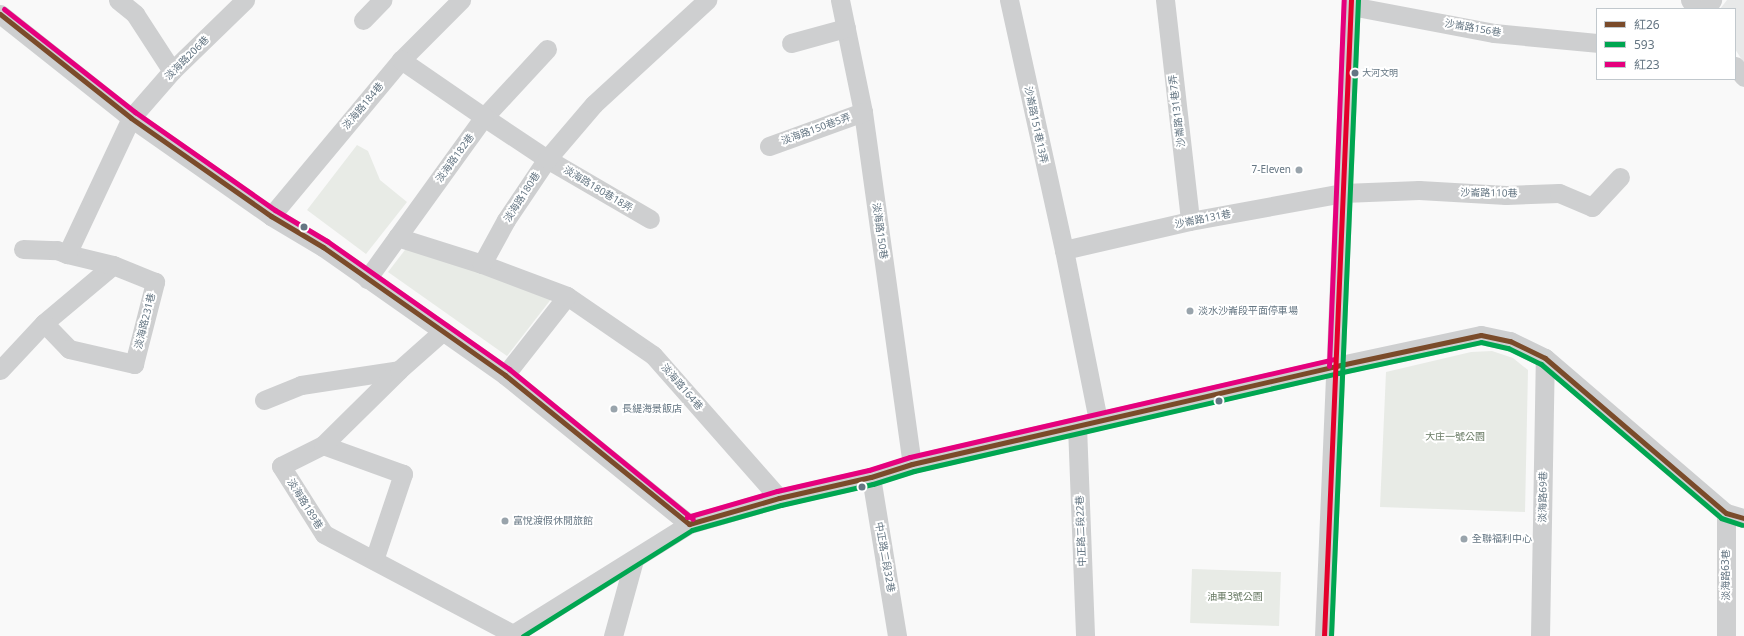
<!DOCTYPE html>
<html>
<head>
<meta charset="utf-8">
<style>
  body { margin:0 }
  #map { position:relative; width:1744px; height:636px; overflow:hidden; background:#f9f9f9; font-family:"Noto Sans","Noto Sans TC",sans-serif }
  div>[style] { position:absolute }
  .built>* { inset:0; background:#e8e9e9 }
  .green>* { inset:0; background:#e8ebe6; transform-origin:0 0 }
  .minor>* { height:19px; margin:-9.5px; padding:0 9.5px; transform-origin:9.5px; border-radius:9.5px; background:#cecfd0 }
  .bus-1>* { height:5px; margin:-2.5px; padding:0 2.5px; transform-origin:2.5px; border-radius:2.5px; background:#7a4b2a }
  .bus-2>* { height:5px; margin:-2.5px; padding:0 2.5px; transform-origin:2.5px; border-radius:2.5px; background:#00a651 }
  .bus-3>* { height:5px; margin:-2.5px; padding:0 2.5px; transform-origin:2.5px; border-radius:2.5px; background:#e5007d }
  .bus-4>* { height:5px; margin:-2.5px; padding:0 2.5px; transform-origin:2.5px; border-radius:2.5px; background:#e4002b }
  .dots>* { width:11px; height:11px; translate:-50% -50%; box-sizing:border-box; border:2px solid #fff; border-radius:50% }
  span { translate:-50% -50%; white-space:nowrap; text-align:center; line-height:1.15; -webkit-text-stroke:4px #fff; paint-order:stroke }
  .bus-label { font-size:9px; color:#657683 }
  .left { translate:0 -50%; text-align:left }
  .street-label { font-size:10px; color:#657683 }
  .poi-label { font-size:10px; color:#657683 }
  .right { translate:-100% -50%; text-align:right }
  .park-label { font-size:10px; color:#687a64 }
  .legend { position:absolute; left:1596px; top:8px; width:140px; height:72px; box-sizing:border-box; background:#fff; border:1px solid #c1c8cd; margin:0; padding:5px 7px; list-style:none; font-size:12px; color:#657683 }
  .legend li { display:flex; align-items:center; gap:8px; height:20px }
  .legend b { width:20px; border:1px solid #c1c8cd }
</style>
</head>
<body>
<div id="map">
  <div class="built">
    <i style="clip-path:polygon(1727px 0,1744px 0,1744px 63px,1735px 49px,1735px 9px,1720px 9px)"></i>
  </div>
  <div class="green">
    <i style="clip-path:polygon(357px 145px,368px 151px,380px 180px,407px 202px,366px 254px,307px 210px)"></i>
    <i style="clip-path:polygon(408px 246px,552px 298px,507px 356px,388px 272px)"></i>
    <i style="clip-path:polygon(1492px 351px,1513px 358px,1528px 370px,1525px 512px,1380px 507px,1386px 372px,1471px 352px)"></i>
    <i style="left:1192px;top:569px;width:89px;height:54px;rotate:2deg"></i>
  </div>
  <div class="minor">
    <i style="left:118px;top:0;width:22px;rotate:39deg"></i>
    <i style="left:135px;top:14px;width:68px;rotate:57deg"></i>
    <i style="left:840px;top:0;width:114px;rotate:78.4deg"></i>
    <i style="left:863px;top:112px;width:355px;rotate:82.1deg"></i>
    <i style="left:1009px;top:0;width:256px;rotate:77.6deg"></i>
    <i style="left:1064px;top:250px;width:173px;rotate:78.7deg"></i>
    <i style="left:1165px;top:0;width:222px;rotate:83.5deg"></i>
    <i style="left:1690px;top:0;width:11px;rotate:56deg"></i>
    <i style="left:1351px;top:6px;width:146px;rotate:10.7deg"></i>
    <i style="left:1494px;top:33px;width:103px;rotate:5.5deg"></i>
    <i style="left:1706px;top:9px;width:11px;rotate:-56deg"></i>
    <i style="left:0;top:14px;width:167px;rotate:38.4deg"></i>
    <i style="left:131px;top:118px;width:171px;rotate:35deg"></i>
    <i style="left:271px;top:216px;width:61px;rotate:30.8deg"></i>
    <i style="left:323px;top:247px;width:223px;rotate:35.1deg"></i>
    <i style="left:505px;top:375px;width:237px;rotate:39deg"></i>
    <i style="left:363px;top:20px;width:28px;rotate:-46deg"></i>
    <i style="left:791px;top:43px;width:57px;rotate:-15.3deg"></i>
    <i style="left:547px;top:49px;width:93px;rotate:132.8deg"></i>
    <i style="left:484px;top:117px;width:76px;rotate:33.7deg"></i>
    <i style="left:547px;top:159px;width:119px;rotate:30.2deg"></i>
    <i style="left:1735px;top:66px;width:14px;rotate:51deg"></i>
    <i style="left:769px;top:146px;width:100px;rotate:-19.9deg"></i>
    <i style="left:271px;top:216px;width:203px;rotate:-50.2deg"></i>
    <i style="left:401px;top:60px;width:85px;rotate:-45deg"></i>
    <i style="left:397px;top:237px;width:89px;rotate:17.6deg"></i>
    <i style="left:23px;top:249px;width:34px;rotate:2deg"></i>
    <i style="left:57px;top:250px;width:11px;rotate:22deg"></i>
    <i style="left:1064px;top:250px;width:129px;rotate:-13deg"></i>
    <i style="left:1190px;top:221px;width:156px;rotate:-10.4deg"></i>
    <i style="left:1343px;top:193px;width:76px;rotate:-2.3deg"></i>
    <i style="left:1419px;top:190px;width:87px;rotate:3.3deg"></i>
    <i style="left:1506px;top:195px;width:53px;rotate:-2.2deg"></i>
    <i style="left:1559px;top:193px;width:36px;rotate:23deg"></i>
    <i style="left:1592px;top:207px;width:41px;rotate:-47deg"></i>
    <i style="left:367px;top:279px;width:200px;rotate:-54.2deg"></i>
    <i style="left:484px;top:117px;width:101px;rotate:-145.5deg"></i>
    <i style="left:567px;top:296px;width:104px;rotate:34.5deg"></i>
    <i style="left:653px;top:355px;width:191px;rotate:48.6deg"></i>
    <i style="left:44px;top:323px;width:90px;rotate:-40deg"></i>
    <i style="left:0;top:370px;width:64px;rotate:-46.9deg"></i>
    <i style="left:44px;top:323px;width:36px;rotate:46deg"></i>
    <i style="left:69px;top:349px;width:67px;rotate:13deg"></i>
    <i style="left:134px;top:364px;width:85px;rotate:-75.6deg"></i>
    <i style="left:155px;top:282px;width:45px;rotate:-158deg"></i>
    <i style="left:113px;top:265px;width:47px;rotate:-166.6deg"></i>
    <i style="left:67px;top:254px;width:150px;rotate:-64.8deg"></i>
    <i style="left:131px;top:118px;width:62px;rotate:-48.9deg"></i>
    <i style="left:172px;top:71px;width:102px;rotate:-44.2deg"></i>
    <i style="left:505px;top:375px;width:100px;rotate:-51.9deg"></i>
    <i style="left:567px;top:296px;width:91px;rotate:-159.4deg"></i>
    <i style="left:482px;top:264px;width:50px;rotate:-61.4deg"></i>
    <i style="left:506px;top:220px;width:73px;rotate:-56.1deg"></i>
    <i style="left:547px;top:159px;width:72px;rotate:-49.5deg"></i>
    <i style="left:594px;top:104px;width:154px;rotate:-42.6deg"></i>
    <i style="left:264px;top:400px;width:40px;rotate:-22deg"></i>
    <i style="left:301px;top:385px;width:99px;rotate:-8.7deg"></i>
    <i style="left:1077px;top:426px;width:210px;rotate:87.8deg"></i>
    <i style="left:323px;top:445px;width:47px;rotate:153.4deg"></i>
    <i style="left:281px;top:466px;width:80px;rotate:57.7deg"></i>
    <i style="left:324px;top:534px;width:214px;rotate:27.9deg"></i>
    <i style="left:871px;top:477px;width:161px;rotate:80.7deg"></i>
    <i style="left:1726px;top:513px;width:123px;rotate:90deg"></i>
    <i style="left:374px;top:560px;width:91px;rotate:-71.4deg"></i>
    <i style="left:403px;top:474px;width:85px;rotate:-160.1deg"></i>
    <i style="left:323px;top:445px;width:107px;rotate:-44.6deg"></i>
    <i style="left:399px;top:370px;width:59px;rotate:-41.6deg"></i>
    <i style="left:510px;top:636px;width:211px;rotate:-32deg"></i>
    <i style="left:689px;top:524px;width:94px;rotate:-16.1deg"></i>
    <i style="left:779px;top:498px;width:94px;rotate:-12.9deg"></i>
    <i style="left:871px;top:477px;width:43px;rotate:-17.6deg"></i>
    <i style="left:912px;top:464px;width:435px;rotate:-13deg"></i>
    <i style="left:1336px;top:366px;width:148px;rotate:-12.1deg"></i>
    <i style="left:1481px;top:335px;width:30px;rotate:12deg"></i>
    <i style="left:1510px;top:341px;width:39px;rotate:26deg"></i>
    <i style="left:1545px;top:358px;width:238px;rotate:40.6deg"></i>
    <i style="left:1726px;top:513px;width:19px;rotate:16deg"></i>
    <i style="left:613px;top:636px;width:79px;rotate:-74.6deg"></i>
    <i style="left:1324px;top:636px;width:637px;rotate:-87.57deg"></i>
    <i style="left:1540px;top:636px;width:278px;rotate:-89deg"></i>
  </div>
  <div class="bus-1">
    <i style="left:0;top:14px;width:167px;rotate:38.4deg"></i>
    <i style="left:131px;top:118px;width:171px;rotate:35deg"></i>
    <i style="left:271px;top:216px;width:61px;rotate:30.8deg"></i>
    <i style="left:323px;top:247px;width:223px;rotate:35.1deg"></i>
    <i style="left:505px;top:375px;width:237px;rotate:39deg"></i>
    <i style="left:689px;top:524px;width:94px;rotate:-16.1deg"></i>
    <i style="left:779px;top:498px;width:94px;rotate:-12.9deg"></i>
    <i style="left:871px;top:477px;width:43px;rotate:-17.6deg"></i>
    <i style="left:912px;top:464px;width:435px;rotate:-13deg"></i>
    <i style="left:1336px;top:366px;width:148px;rotate:-12.1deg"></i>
    <i style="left:1481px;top:335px;width:30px;rotate:12deg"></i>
    <i style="left:1510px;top:341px;width:39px;rotate:26deg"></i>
    <i style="left:1545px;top:358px;width:238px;rotate:40.6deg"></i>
    <i style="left:1726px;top:513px;width:19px;rotate:16deg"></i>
  </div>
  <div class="bus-2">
    <i style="left:523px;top:636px;width:199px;rotate:-32.1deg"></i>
    <i style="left:692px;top:530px;width:92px;rotate:-15.7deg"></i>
    <i style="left:781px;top:505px;width:94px;rotate:-12.9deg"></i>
    <i style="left:873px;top:484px;width:43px;rotate:-17.6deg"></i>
    <i style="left:914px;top:471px;width:435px;rotate:-13deg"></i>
    <i style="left:1338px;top:373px;width:146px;rotate:-12.2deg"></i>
    <i style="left:1481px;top:342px;width:28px;rotate:13deg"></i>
    <i style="left:1508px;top:348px;width:37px;rotate:26deg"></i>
    <i style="left:1541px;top:364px;width:237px;rotate:40.5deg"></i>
    <i style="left:1721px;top:518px;width:22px;rotate:18deg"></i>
    <i style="left:1331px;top:636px;width:637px;rotate:-87.57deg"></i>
  </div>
  <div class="bus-3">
    <i style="left:4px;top:9px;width:167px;rotate:38.2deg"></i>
    <i style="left:135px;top:112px;width:171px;rotate:35deg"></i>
    <i style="left:275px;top:210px;width:61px;rotate:30.8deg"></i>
    <i style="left:327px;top:241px;width:223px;rotate:35.1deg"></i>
    <i style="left:509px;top:369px;width:237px;rotate:39.2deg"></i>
    <i style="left:1329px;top:366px;width:366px;rotate:-87.7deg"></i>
    <i style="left:687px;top:517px;width:94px;rotate:-16.1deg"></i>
    <i style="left:777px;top:491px;width:94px;rotate:-12.9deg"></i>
    <i style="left:869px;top:470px;width:43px;rotate:-17.6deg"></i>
    <i style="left:910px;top:457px;width:435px;rotate:-13deg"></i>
  </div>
  <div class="bus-4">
    <i style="left:1324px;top:636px;width:637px;rotate:-87.57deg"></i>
  </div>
  <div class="dots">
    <i style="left:1355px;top:73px;background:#657683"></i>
    <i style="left:1299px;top:170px;background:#99a4ac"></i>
    <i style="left:304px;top:227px;background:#657683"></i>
    <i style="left:1190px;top:311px;background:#99a4ac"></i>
    <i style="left:1219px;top:401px;background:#657683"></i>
    <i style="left:614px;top:409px;background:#99a4ac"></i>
    <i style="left:862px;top:487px;background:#657683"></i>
    <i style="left:505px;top:521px;background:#99a4ac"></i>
    <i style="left:1464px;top:539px;background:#99a4ac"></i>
  </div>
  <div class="bus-label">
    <span class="left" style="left:1362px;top:73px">大河文明</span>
  </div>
  <div class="street-label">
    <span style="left:1473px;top:28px;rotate:10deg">沙崙路156巷</span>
    <span style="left:187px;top:58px;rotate:-45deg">淡海路206巷</span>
    <span style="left:363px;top:106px;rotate:-50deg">淡海路184巷</span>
    <span style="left:1177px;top:111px;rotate:-97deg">沙崙路131巷7弄</span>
    <span style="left:1036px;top:125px;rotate:78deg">沙崙路151巷13弄</span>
    <span style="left:816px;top:129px;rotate:-20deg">淡海路150巷5弄</span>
    <span style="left:455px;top:158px;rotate:-54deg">淡海路182巷</span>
    <span style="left:598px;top:189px;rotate:31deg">淡海路180巷18弄</span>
    <span style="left:1489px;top:193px;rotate:1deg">沙崙路110巷</span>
    <span style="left:522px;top:197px;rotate:-57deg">淡海路180巷</span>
    <span style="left:1203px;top:219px;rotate:-11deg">沙崙路131巷</span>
    <span style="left:880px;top:231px;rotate:82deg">淡海路150巷</span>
    <span style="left:145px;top:321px;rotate:-76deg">淡海路231巷</span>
    <span style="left:682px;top:387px;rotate:49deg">淡海路164巷</span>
    <span style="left:1543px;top:497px;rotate:-89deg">淡海路69巷</span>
    <span style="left:305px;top:504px;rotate:58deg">淡海路189巷</span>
    <span style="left:1081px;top:531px;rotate:-92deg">中正路二段22巷</span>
    <span style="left:885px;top:557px;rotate:80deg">中正路二段32巷</span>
    <span style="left:1726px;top:575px;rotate:-90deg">淡海路63巷</span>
  </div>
  <div class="poi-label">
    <span class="right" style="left:1291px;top:170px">7-Eleven</span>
    <span class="left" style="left:1198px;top:311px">淡水沙崙段平面停車場</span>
    <span class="left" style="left:622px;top:409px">長緹海景飯店</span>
    <span class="left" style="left:513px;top:521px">富悅渡假休閒旅館</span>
    <span class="left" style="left:1472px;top:539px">全聯福利中心</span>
  </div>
  <div class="park-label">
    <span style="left:1455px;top:437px">大庄一號公園</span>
    <span style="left:1235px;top:597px">油車3號公園</span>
  </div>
  <ul class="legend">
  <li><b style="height:5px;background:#7a4b2a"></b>紅26</li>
  <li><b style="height:5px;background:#00a651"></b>593</li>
  <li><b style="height:5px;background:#e5007d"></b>紅23</li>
  </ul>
</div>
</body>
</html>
